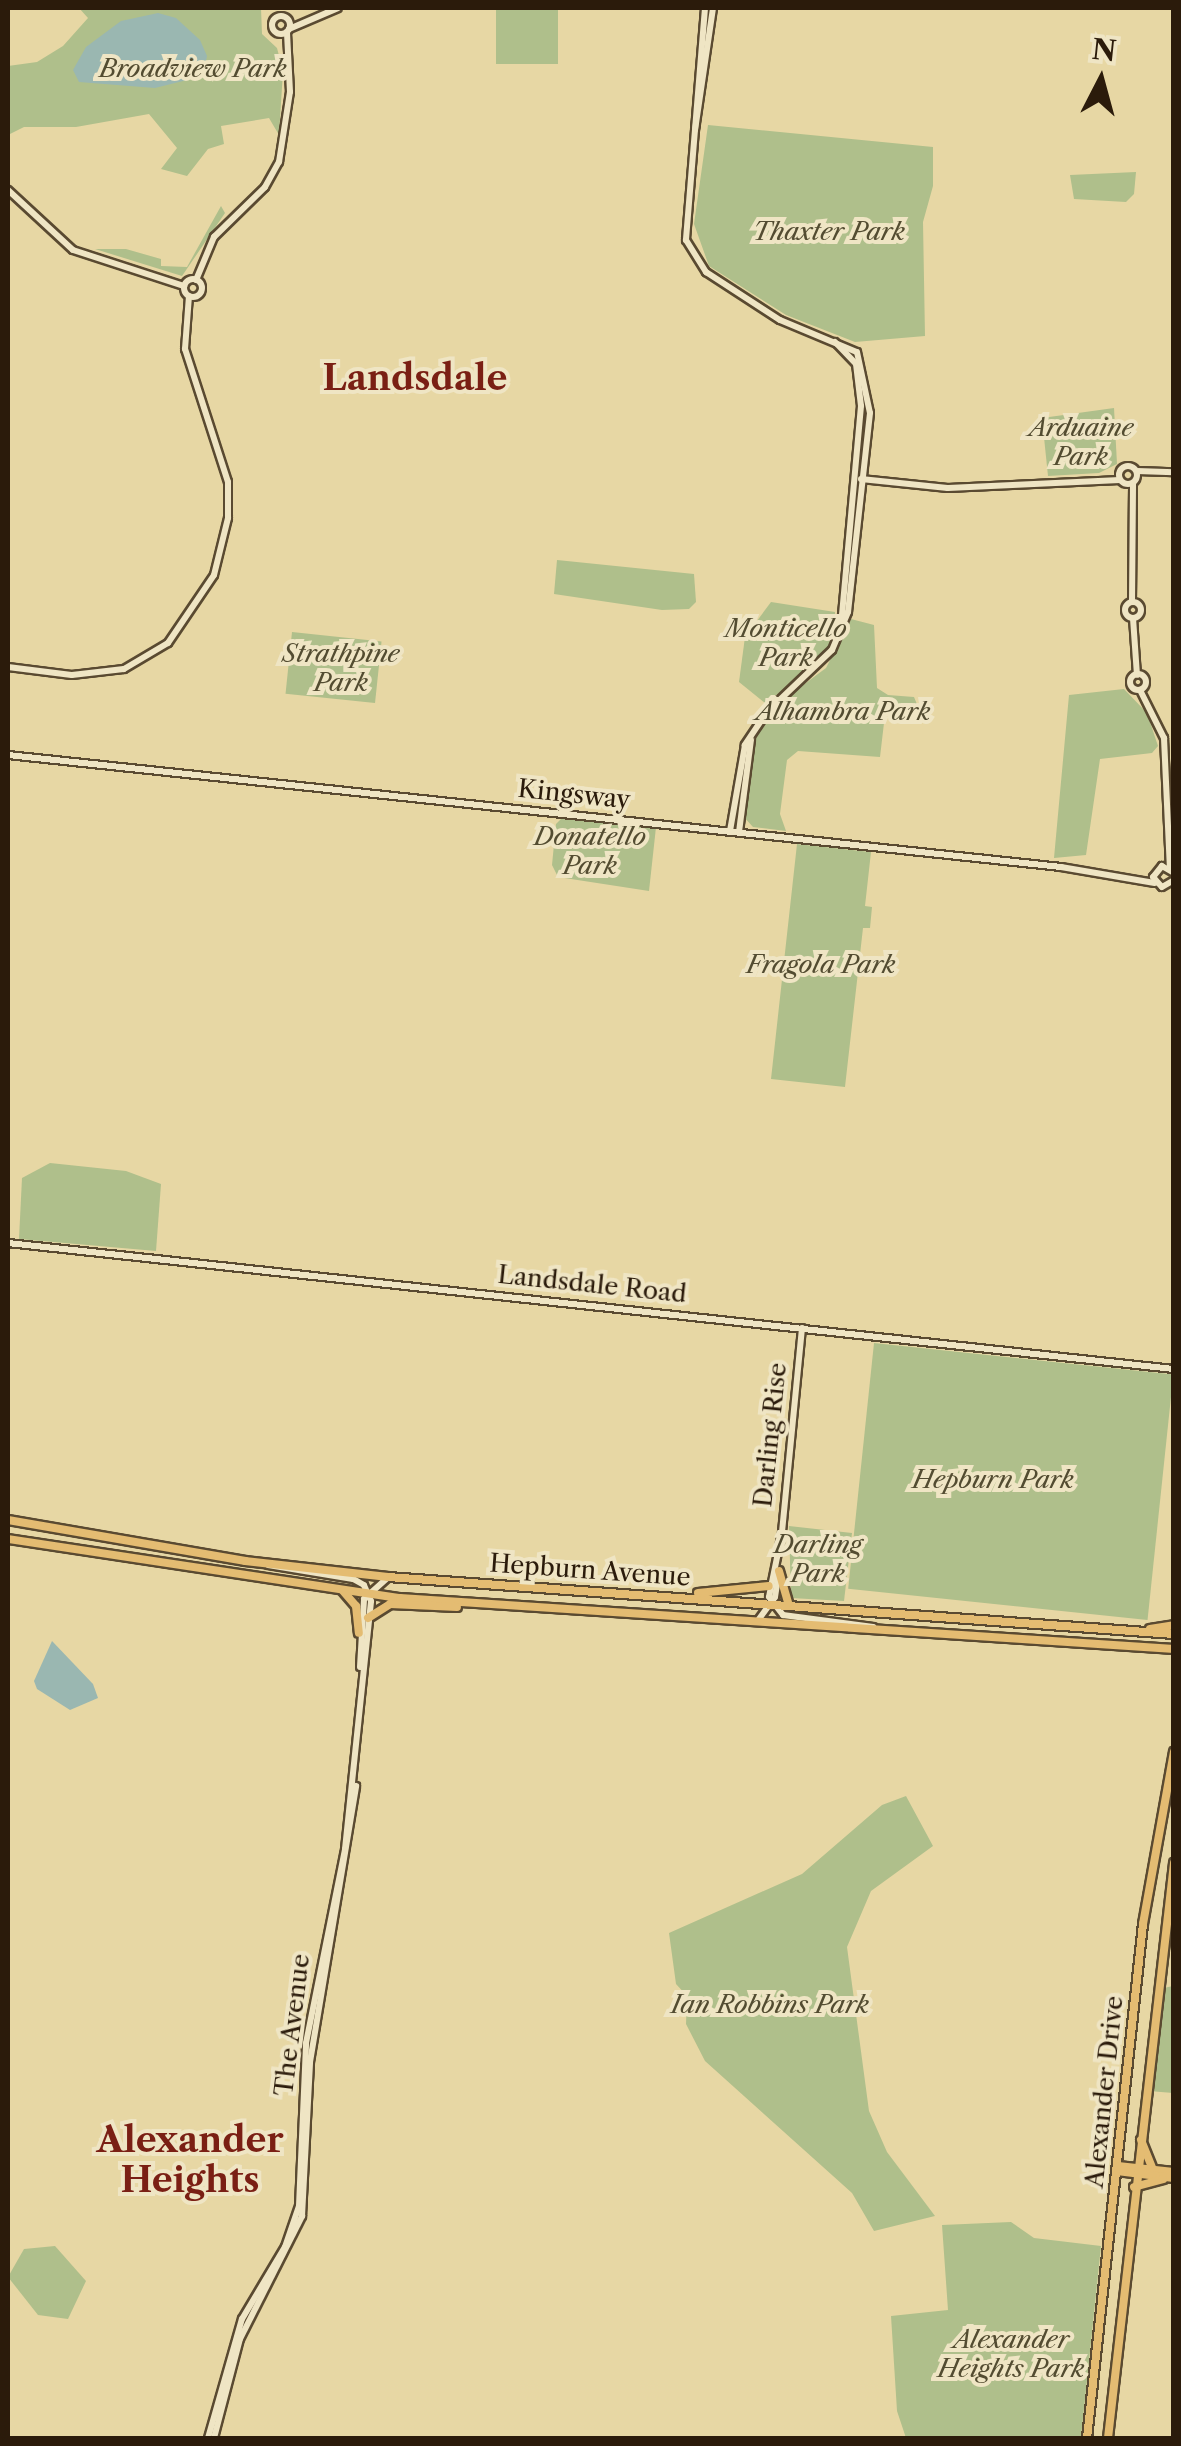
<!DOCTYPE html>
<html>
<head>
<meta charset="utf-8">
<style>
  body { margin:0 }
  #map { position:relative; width:1181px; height:2446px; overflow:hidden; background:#e7d7a4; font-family:"Libre Caslon Text",serif }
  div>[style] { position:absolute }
  .green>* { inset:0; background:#afbf8b; transform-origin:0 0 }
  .water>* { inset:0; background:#9ab7b1 }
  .roads { filter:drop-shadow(2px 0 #5a4a31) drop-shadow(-2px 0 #5a4a31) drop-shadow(0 2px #5a4a31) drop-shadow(0 -2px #5a4a31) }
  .minor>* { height:6px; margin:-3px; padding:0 3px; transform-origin:3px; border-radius:3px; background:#efe5c4 }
  .minor>.ring { margin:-3px; padding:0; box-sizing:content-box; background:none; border:6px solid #efe5c4; border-radius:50% }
  .major>* { height:8px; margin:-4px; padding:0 4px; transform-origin:4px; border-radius:4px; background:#e4bc72 }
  span { translate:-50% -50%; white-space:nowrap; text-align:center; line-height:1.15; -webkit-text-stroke:8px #efe5c4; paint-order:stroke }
  .park-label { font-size:25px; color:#534c31; font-style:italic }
  .street-label { font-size:25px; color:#2b1b0b }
  .district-label { font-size:35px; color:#7a1f14; font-weight:700 }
  .frame { position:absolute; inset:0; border:10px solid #2b1b0b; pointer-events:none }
  .north { position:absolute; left:1051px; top:30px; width:100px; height:100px; -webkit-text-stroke:8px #efe5c4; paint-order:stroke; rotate:6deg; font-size:28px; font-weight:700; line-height:40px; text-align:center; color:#2b1b0b }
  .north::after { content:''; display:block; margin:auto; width:35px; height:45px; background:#2b1b0b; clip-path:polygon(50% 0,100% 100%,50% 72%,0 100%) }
</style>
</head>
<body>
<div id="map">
  <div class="green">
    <i style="clip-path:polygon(79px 8px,261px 8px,262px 34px,277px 48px,283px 71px,279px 135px,269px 118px,221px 126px,224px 144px,208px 149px,187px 176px,161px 169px,177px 148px,149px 114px,76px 127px,24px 127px,8px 135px,8px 66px,37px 62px,63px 46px,88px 18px)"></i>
    <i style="left:496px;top:8px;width:62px;height:56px"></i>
    <i style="clip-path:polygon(708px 125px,933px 147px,933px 186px,923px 222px,925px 336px,855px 342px,786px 315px,709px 266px,694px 224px)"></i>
    <i style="clip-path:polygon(1136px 172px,1134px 194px,1126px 202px,1074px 199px,1070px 175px)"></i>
    <i style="clip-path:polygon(221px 206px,225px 213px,182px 276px,95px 249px,126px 249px,161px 259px,161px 266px,187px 267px)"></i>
    <i style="clip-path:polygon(1114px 408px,1117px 464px,1099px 473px,1048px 476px,1042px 418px)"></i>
    <i style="clip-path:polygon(557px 560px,694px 574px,696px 602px,689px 609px,662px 610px,554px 594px)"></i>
    <i style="clip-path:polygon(771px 602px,835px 612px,834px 637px,819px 664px,765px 703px,739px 682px,745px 637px)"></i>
    <i style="clip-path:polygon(851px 619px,874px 625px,877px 688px,888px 695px,914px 697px,919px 709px,886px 706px,880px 757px,798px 751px,787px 760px,780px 814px,786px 831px,753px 827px,743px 816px,752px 734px,767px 712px,826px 668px)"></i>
    <i style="left:292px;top:632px;width:90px;height:62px;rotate:6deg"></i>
    <i style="clip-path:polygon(1124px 689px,1147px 713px,1158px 746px,1152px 753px,1100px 759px,1086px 855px,1054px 858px,1069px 695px)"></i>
    <i style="clip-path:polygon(563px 817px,656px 827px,649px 891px,558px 877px,552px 865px,556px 824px)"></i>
    <i style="clip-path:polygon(797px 844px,871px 852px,865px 906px,872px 907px,870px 928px,863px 928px,845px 1087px,771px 1079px)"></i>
    <i style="clip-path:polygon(50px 1163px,126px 1171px,161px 1184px,156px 1251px,19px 1239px,22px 1178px)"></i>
    <i style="left:874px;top:1343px;width:301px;height:247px;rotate:6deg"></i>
    <i style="clip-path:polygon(789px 1526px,852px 1533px,844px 1601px,791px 1598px)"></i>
    <i style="clip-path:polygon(906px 1796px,933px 1846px,871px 1891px,847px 1947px,869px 2111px,887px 2152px,935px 2216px,874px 2231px,852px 2193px,705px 2061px,686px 2024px,687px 1996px,676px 1984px,669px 1933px,802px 1874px,882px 1805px)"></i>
    <i style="clip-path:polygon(1173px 1986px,1173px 2093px,1149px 2091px,1159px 1989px)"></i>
    <i style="clip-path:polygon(1011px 2222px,1034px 2238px,1101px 2246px,1081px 2438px,906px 2438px,897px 2411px,891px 2316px,948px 2310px,942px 2225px)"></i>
    <i style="clip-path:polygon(55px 2246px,86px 2281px,68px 2319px,38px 2315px,8px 2277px,24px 2249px)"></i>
  </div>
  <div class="water">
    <i style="clip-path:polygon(158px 13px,176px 18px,200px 40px,207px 56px,203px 76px,155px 88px,79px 82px,73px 70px,86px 47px,121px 21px)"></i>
    <i style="clip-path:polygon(52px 1641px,93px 1684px,98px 1698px,70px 1710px,37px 1689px,34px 1681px)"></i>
  </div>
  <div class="roads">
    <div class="minor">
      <i style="left:705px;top:8px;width:233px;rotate:94.7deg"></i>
      <i style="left:686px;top:240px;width:38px;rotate:58deg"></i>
      <i style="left:706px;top:272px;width:88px;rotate:33deg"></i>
      <i style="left:780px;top:320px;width:83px;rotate:22.6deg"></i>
      <i style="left:857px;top:352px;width:62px;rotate:78deg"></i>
      <i style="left:870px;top:413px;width:200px;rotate:96.3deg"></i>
      <i style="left:848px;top:612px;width:41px;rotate:112.8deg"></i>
      <i style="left:832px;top:650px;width:90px;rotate:136.4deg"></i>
      <i style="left:767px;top:712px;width:40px;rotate:124deg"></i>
      <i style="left:745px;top:745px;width:87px;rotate:99.9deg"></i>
      <i class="ring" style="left:272px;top:16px;width:12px;height:12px"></i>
      <i style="left:289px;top:29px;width:53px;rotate:-23.2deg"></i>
      <i style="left:695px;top:130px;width:123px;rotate:-81.6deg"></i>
      <i style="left:8px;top:190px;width:88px;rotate:42.7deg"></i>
      <i style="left:73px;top:250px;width:117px;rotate:18deg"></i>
      <i class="ring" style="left:184px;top:279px;width:12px;height:12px"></i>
      <i style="left:196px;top:280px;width:47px;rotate:-67.3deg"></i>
      <i style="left:214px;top:237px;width:71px;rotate:-44.4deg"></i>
      <i style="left:265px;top:187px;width:29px;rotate:-61deg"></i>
      <i style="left:279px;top:162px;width:71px;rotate:-81.1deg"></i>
      <i style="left:290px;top:92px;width:60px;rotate:-92.9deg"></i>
      <i style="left:835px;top:342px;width:30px;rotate:46deg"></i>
      <i style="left:856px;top:364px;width:42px;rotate:83.2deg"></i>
      <i style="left:861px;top:406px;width:219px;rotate:95.2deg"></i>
      <i class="ring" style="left:1119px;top:466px;width:12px;height:12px"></i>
      <i style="left:1137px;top:471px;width:37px;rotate:2deg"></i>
      <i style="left:861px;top:479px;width:87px;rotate:5.9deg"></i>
      <i style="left:948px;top:488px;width:172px;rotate:-2.7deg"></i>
      <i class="ring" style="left:1125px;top:602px;width:10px;height:10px"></i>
      <i style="left:1132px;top:602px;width:119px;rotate:-89.5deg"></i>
      <i style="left:1133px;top:618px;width:57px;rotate:86deg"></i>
      <i style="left:8px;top:667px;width:64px;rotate:7.1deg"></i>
      <i style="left:72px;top:675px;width:52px;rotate:-6.6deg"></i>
      <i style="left:124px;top:669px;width:51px;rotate:-30.6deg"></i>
      <i style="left:168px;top:643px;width:82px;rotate:-55.9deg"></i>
      <i style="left:214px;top:575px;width:59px;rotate:-76.2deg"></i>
      <i style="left:228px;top:518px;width:36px;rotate:-90deg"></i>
      <i style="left:228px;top:482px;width:140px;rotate:-107.9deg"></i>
      <i style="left:185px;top:349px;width:53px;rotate:-85.7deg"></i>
      <i class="ring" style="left:1130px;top:674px;width:10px;height:10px"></i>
      <i style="left:1140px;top:690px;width:54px;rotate:63.4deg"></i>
      <i style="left:1164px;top:738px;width:131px;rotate:87.4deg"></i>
      <i style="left:8px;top:755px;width:1059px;rotate:6.07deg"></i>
      <i style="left:1061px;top:867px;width:95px;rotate:9.7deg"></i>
      <i style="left:739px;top:832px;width:93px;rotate:-82.6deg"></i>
      <i style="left:1174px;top:873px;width:14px;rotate:-150deg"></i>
      <i style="left:1162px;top:866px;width:14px;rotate:129deg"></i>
      <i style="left:1153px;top:877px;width:13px;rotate:48deg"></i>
      <i style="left:1162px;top:887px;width:14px;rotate:-30deg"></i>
      <i style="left:8px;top:1243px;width:1173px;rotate:6.17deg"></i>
      <i style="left:802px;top:1328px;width:206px;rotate:95.6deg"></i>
      <i style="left:782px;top:1533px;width:65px;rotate:101.5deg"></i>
      <i style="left:769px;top:1597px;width:23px;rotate:52deg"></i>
      <i style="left:783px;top:1615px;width:91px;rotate:7.6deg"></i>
      <i style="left:759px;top:1619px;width:27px;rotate:-54deg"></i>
      <i style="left:775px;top:1597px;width:26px;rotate:-81deg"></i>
      <i style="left:360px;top:1667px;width:68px;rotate:-86.6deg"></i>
      <i style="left:364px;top:1599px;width:31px;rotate:-42deg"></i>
      <i style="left:208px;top:2438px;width:124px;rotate:-74.1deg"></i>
      <i style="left:242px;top:2319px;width:84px;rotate:-59.2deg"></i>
      <i style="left:285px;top:2247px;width:43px;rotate:-71.1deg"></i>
      <i style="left:299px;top:2206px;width:163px;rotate:-87.5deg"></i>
      <i style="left:306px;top:2043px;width:198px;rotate:-78.6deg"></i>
      <i style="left:345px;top:1849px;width:249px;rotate:-84deg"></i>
      <i style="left:371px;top:1601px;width:17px;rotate:-114deg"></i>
      <i style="left:364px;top:1585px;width:13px;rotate:-151deg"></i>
      <i style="left:353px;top:1579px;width:86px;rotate:-170.6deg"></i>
      <i style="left:214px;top:2438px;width:102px;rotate:-75.3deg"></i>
      <i style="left:240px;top:2339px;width:138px;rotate:-63.2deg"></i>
      <i style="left:302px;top:2216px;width:154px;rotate:-87deg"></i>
      <i style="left:310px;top:2062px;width:280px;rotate:-80.5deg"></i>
    </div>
    <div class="major">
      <i style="left:8px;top:1520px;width:241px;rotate:9.8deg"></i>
      <i style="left:245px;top:1561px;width:144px;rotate:6.4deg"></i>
      <i style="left:388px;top:1577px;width:788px;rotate:4.15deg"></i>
      <i style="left:8px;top:1539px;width:396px;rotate:8.6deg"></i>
      <i style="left:400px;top:1598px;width:776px;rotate:3.77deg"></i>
      <i style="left:779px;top:1571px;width:33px;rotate:74deg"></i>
      <i style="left:343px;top:1591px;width:20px;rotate:49deg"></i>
      <i style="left:356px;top:1606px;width:27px;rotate:84deg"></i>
      <i style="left:698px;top:1593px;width:71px;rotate:-5.6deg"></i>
      <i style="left:368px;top:1618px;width:26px;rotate:-32deg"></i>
      <i style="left:390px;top:1604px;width:67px;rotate:2.6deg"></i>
      <i style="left:1150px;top:1629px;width:24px;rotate:-9deg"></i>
      <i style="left:1141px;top:2140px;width:29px;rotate:68deg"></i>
      <i style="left:1118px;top:2166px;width:56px;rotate:6.1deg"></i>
      <i style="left:1117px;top:2171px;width:57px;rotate:7deg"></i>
      <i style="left:1134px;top:2187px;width:30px;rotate:-15deg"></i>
      <i style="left:1087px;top:2438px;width:517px;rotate:-83.78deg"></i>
      <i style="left:1143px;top:1924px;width:175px;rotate:-79.8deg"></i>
      <i style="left:1108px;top:2438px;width:579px;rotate:-83.45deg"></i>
    </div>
  </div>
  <div class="park-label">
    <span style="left:193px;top:69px">Broadview Park</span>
    <span style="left:829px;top:232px">Thaxter Park</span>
    <span style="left:1081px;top:443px">Arduaine<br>Park</span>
    <span style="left:786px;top:644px">Monticello<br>Park</span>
    <span style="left:341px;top:669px">Strathpine<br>Park</span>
    <span style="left:843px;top:712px">Alhambra Park</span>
    <span style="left:590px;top:852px">Donatello<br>Park</span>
    <span style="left:821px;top:965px">Fragola Park</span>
    <span style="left:993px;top:1480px">Hepburn Park</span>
    <span style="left:818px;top:1560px">Darling<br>Park</span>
    <span style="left:770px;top:2005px">Ian Robbins Park</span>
    <span style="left:1011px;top:2355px">Alexander<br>Heights Park</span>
  </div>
  <div class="street-label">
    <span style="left:574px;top:795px;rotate:6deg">Kingsway</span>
    <span style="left:592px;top:1285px;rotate:6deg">Landsdale Road</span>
    <span style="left:771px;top:1435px;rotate:-84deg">Darling Rise</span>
    <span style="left:590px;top:1571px;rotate:4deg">Hepburn Avenue</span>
    <span style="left:293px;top:2025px;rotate:-83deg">The Avenue</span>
    <span style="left:1105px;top:2092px;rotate:-84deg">Alexander Drive</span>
  </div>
  <div class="district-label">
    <span style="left:415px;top:378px">Landsdale</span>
    <span style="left:190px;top:2160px">Alexander<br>Heights</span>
  </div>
  <div class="frame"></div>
  <div class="north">N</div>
</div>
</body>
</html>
